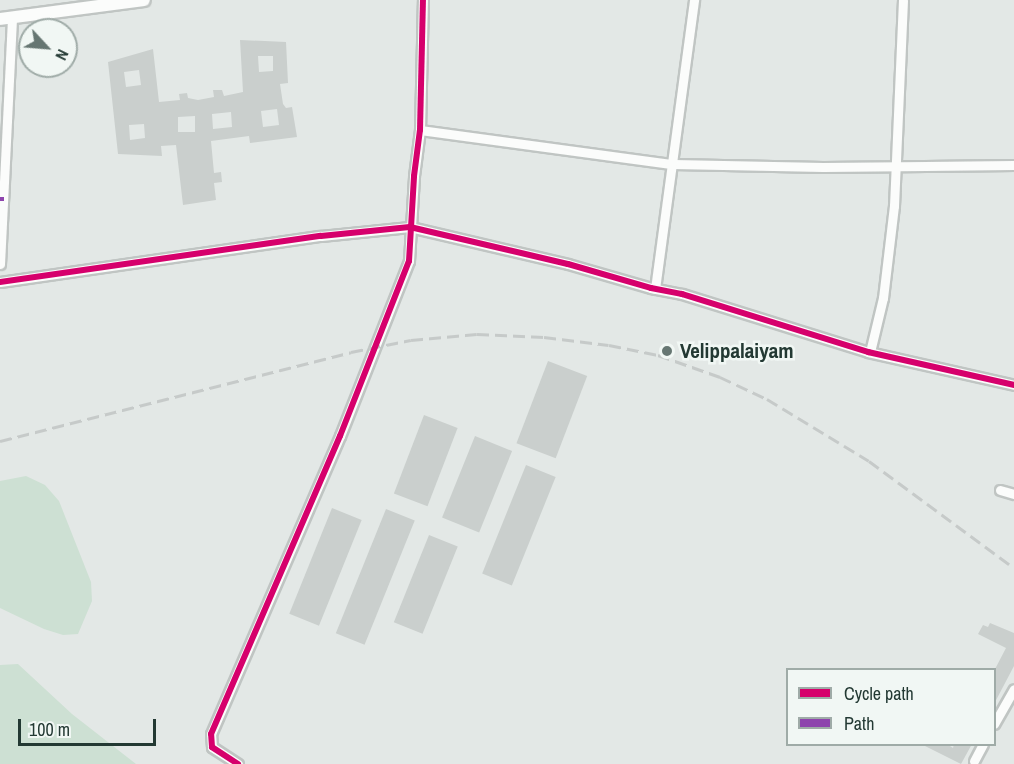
<!DOCTYPE html>
<html>
<head>
<meta charset="utf-8">
<style>
  body { margin:0 }
  #map { position:relative; width:1014px; height:764px; overflow:hidden; background:#e3e8e6; font-family:"Archivo Narrow",sans-serif }
  div>[style] { position:absolute }
  .green>* { inset:0; background:#cde0d3 }
  .building>* { inset:0; background:#cacfcd; transform-origin:0 0 }
  .roads { filter:drop-shadow(2px 0 #c0c5c3) drop-shadow(-2px 0 #c0c5c3) drop-shadow(0 2px #c0c5c3) drop-shadow(0 -2px #c0c5c3) }
  .street>* { height:9px; margin:-4.5px; padding:0 4.5px; transform-origin:4.5px; border-radius:4.5px; background:#fbfcfb }
  .secondary>* { height:12px; margin:-6px; padding:0 6px; transform-origin:6px; border-radius:6px; background:#fbfcfb }
  .rail>* { height:3px; margin-top:-1.5px; transform-origin:0; background:repeating-linear-gradient(90deg,#c6cac9 0 12px,transparent 0 18px) }
  .quiet>* { height:4.5px; margin-top:-2.25px; transform-origin:0; background:repeating-linear-gradient(90deg,#8e44ad 0 9px,transparent 0 13.5px) }
  .cycleway>* { height:6px; margin:-3px; padding:0 3px; transform-origin:3px; border-radius:3px; background:#d6006c }
  .dots>* { width:16px; height:16px; translate:-50% -50%; box-sizing:border-box; border:3px solid #f1f7f4; border-radius:50% }
  span { translate:-50% -50%; white-space:nowrap; text-align:center; line-height:1.15; -webkit-text-stroke:5px #f1f7f4; paint-order:stroke }
  .poi-label { font-size:21px; color:#233933; font-weight:700 }
  .left { translate:0 -50%; text-align:left }
  .legend { position:absolute; left:786px; top:668px; width:210px; height:78px; box-sizing:border-box; background:#f1f7f4; border:2px solid #9faba7; margin:0; padding:8px 10px; list-style:none; font-size:18px; color:#233933 }
  .legend li { display:flex; align-items:center; gap:12px; height:30px }
  .legend b { width:30px; border:2px solid #9faba7 }
  .north { position:absolute; left:18px; top:18px; width:60px; height:60px; box-sizing:border-box; background:#f1f7f4; border:2px solid #9faba7; border-radius:50%; rotate:116deg; font-size:16px; font-weight:700; line-height:24px; text-align:center; color:#233933 }
  .north::after { content:''; display:block; margin:auto; width:21px; height:27px; background:#667672; clip-path:polygon(50% 0,100% 100%,50% 72%,0 100%) }
  .scale { position:absolute; left:18px; top:719px; width:138px; height:27px; box-sizing:border-box; border:3px solid #233933; border-top:0; padding-left:8px; font-size:18px; line-height:21px; white-space:nowrap; color:#233933; -webkit-text-stroke:4px #f1f7f4; paint-order:stroke }
</style>
</head>
<body>
<div id="map">
  <div class="green">
    <i style="clip-path:polygon(26px 476px,45px 485px,59px 501px,91px 582px,92px 601px,78px 634px,63px 635px,44px 629px,0 608px,0 481px)"></i>
    <i style="clip-path:polygon(18px 664px,72px 714px,136px 764px,0 764px,0 665px)"></i>
  </div>
  <div class="building">
    <i style="clip-path:polygon(evenodd,240px 40px,286px 42px,288px 83px,280px 84px,283px 104px,286px 108px,292px 107px,297px 137px,250px 143px,249px 136px,211px 141px,214px 173px,221px 172px,222px 182px,214px 183px,216px 200px,183px 205px,176px 145px,161px 146px,162px 156px,118px 154px,108px 62px,153px 49px,159px 102px,180px 100px,179px 94px,187px 93px,188px 98px,198px 100px,214px 97px,213px 90px,222px 90px,224px 96px,243px 92px,240px 40px,258px 56px,273px 56px,273px 71px,259px 72px,258px 56px,240px 40px,139px 70px,141px 85px,126px 87px,124px 72px,139px 70px,240px 40px,277px 109px,279px 125px,263px 127px,261px 111px,277px 109px,240px 40px,231px 112px,232px 127px,213px 129px,212px 114px,231px 112px,240px 40px,195px 116px,195px 132px,178px 132px,178px 117px,195px 116px,240px 40px,144px 124px,145px 138px,130px 140px,129px 125px,144px 124px)"></i>
    <i style="left:548px;top:361px;width:42px;height:88px;rotate:21deg"></i>
    <i style="left:424px;top:415px;width:36px;height:84px;rotate:21deg"></i>
    <i style="left:475px;top:436px;width:40px;height:88px;rotate:22deg"></i>
    <i style="left:526px;top:465px;width:32px;height:117px;rotate:22deg"></i>
    <i style="left:332px;top:508px;width:32px;height:114px;rotate:22deg"></i>
    <i style="left:386px;top:509px;width:31px;height:134px;rotate:22deg"></i>
    <i style="left:429px;top:535px;width:31px;height:94px;rotate:22deg"></i>
    <i style="clip-path:polygon(990px 623px,1014px 633px,1014px 666px,994px 704px,994px 671px,1006px 648px,978px 634px,983px 625px,988px 627px)"></i>
    <i style="clip-path:polygon(921px 744px,947px 744px,953px 748px,954px 744px,972px 744px,961px 764px)"></i>
  </div>
  <div class="roads">
    <div class="street">
      <i style="left:420px;top:130px;width:255px;rotate:7.7deg"></i>
      <i style="left:673px;top:164px;width:150px;rotate:1.1deg"></i>
      <i style="left:823px;top:167px;width:191px;rotate:-0.6deg"></i>
      <i style="left:0;top:264px;width:246px;rotate:-87.2deg"></i>
      <i style="left:0;top:282px;width:324px;rotate:-8.2deg"></i>
      <i style="left:321px;top:236px;width:89px;rotate:-5.8deg"></i>
      <i style="left:410px;top:227px;width:162px;rotate:13.2deg"></i>
      <i style="left:568px;top:264px;width:86px;rotate:16.1deg"></i>
      <i style="left:651px;top:288px;width:32px;rotate:11deg"></i>
      <i style="left:682px;top:294px;width:195px;rotate:17.3deg"></i>
      <i style="left:868px;top:352px;width:150px;rotate:12.7deg"></i>
      <i style="left:655px;top:289px;width:292px;rotate:-82.3deg"></i>
      <i style="left:870px;top:352px;width:56px;rotate:-76.5deg"></i>
      <i style="left:883px;top:298px;width:93px;rotate:-83.2deg"></i>
      <i style="left:894px;top:206px;width:206px;rotate:-87.5deg"></i>
      <i style="left:1000px;top:490px;width:15px;rotate:16deg"></i>
      <i style="left:994px;top:724px;width:40px;rotate:-60.3deg"></i>
      <i style="left:974px;top:761px;width:19px;rotate:-62deg"></i>
      <i style="left:238px;top:764px;width:31px;rotate:-147deg"></i>
      <i style="left:212px;top:747px;width:13px;rotate:-94deg"></i>
      <i style="left:211px;top:734px;width:325px;rotate:-66.6deg"></i>
      <i style="left:340px;top:436px;width:188px;rotate:-68.5deg"></i>
      <i style="left:409px;top:261px;width:85px;rotate:-86.6deg"></i>
      <i style="left:414px;top:176px;width:46px;rotate:-82.6deg"></i>
      <i style="left:420px;top:130px;width:130px;rotate:-88.7deg"></i>
    </div>
    <div class="secondary">
      <i style="left:0;top:19px;width:145px;rotate:-7.5deg"></i>
    </div>
  </div>
  <div class="rail">
    <i style="left:0;top:441px;width:362px;rotate:-14.2deg"></i>
    <i style="left:351px;top:352px;width:61px;rotate:-11.3deg"></i>
    <i style="left:411px;top:340px;width:66px;rotate:-5.2deg"></i>
    <i style="left:477px;top:334px;width:67px;rotate:2.6deg"></i>
    <i style="left:544px;top:337px;width:65px;rotate:7deg"></i>
    <i style="left:609px;top:345px;width:50px;rotate:11.5deg"></i>
    <i style="left:658px;top:355px;width:66px;rotate:19.5deg"></i>
    <i style="left:720px;top:377px;width:52px;rotate:25.1deg"></i>
    <i style="left:767px;top:399px;width:119px;rotate:31.3deg"></i>
    <i style="left:869px;top:461px;width:180px;rotate:36.4deg"></i>
  </div>
  <div class="quiet">
    <i style="left:0;top:199px;width:4px"></i>
  </div>
  <div class="cycleway">
    <i style="left:0;top:282px;width:324px;rotate:-8.2deg"></i>
    <i style="left:321px;top:236px;width:89px;rotate:-5.8deg"></i>
    <i style="left:410px;top:227px;width:162px;rotate:13.2deg"></i>
    <i style="left:568px;top:264px;width:86px;rotate:16.1deg"></i>
    <i style="left:651px;top:288px;width:32px;rotate:11deg"></i>
    <i style="left:682px;top:294px;width:195px;rotate:17.3deg"></i>
    <i style="left:868px;top:352px;width:150px;rotate:12.7deg"></i>
    <i style="left:238px;top:764px;width:31px;rotate:-147deg"></i>
    <i style="left:212px;top:747px;width:13px;rotate:-94deg"></i>
    <i style="left:211px;top:734px;width:325px;rotate:-66.6deg"></i>
    <i style="left:340px;top:436px;width:188px;rotate:-68.5deg"></i>
    <i style="left:409px;top:261px;width:85px;rotate:-86.6deg"></i>
    <i style="left:414px;top:176px;width:46px;rotate:-82.6deg"></i>
    <i style="left:420px;top:130px;width:130px;rotate:-88.7deg"></i>
  </div>
  <div class="dots">
    <i style="left:667px;top:351px;background:#667672"></i>
  </div>
  <div class="poi-label">
    <span class="left" style="left:680px;top:351px">Velippalaiyam</span>
  </div>
  <ul class="legend">
  <li><b style="height:8px;background:#d6006c"></b>Cycle path</li>
  <li><b style="height:8px;background:#8e44ad"></b>Path</li>
  </ul>
  <div class="north">N</div>
  <div class="scale">100 m</div>
</div>
</body>
</html>
